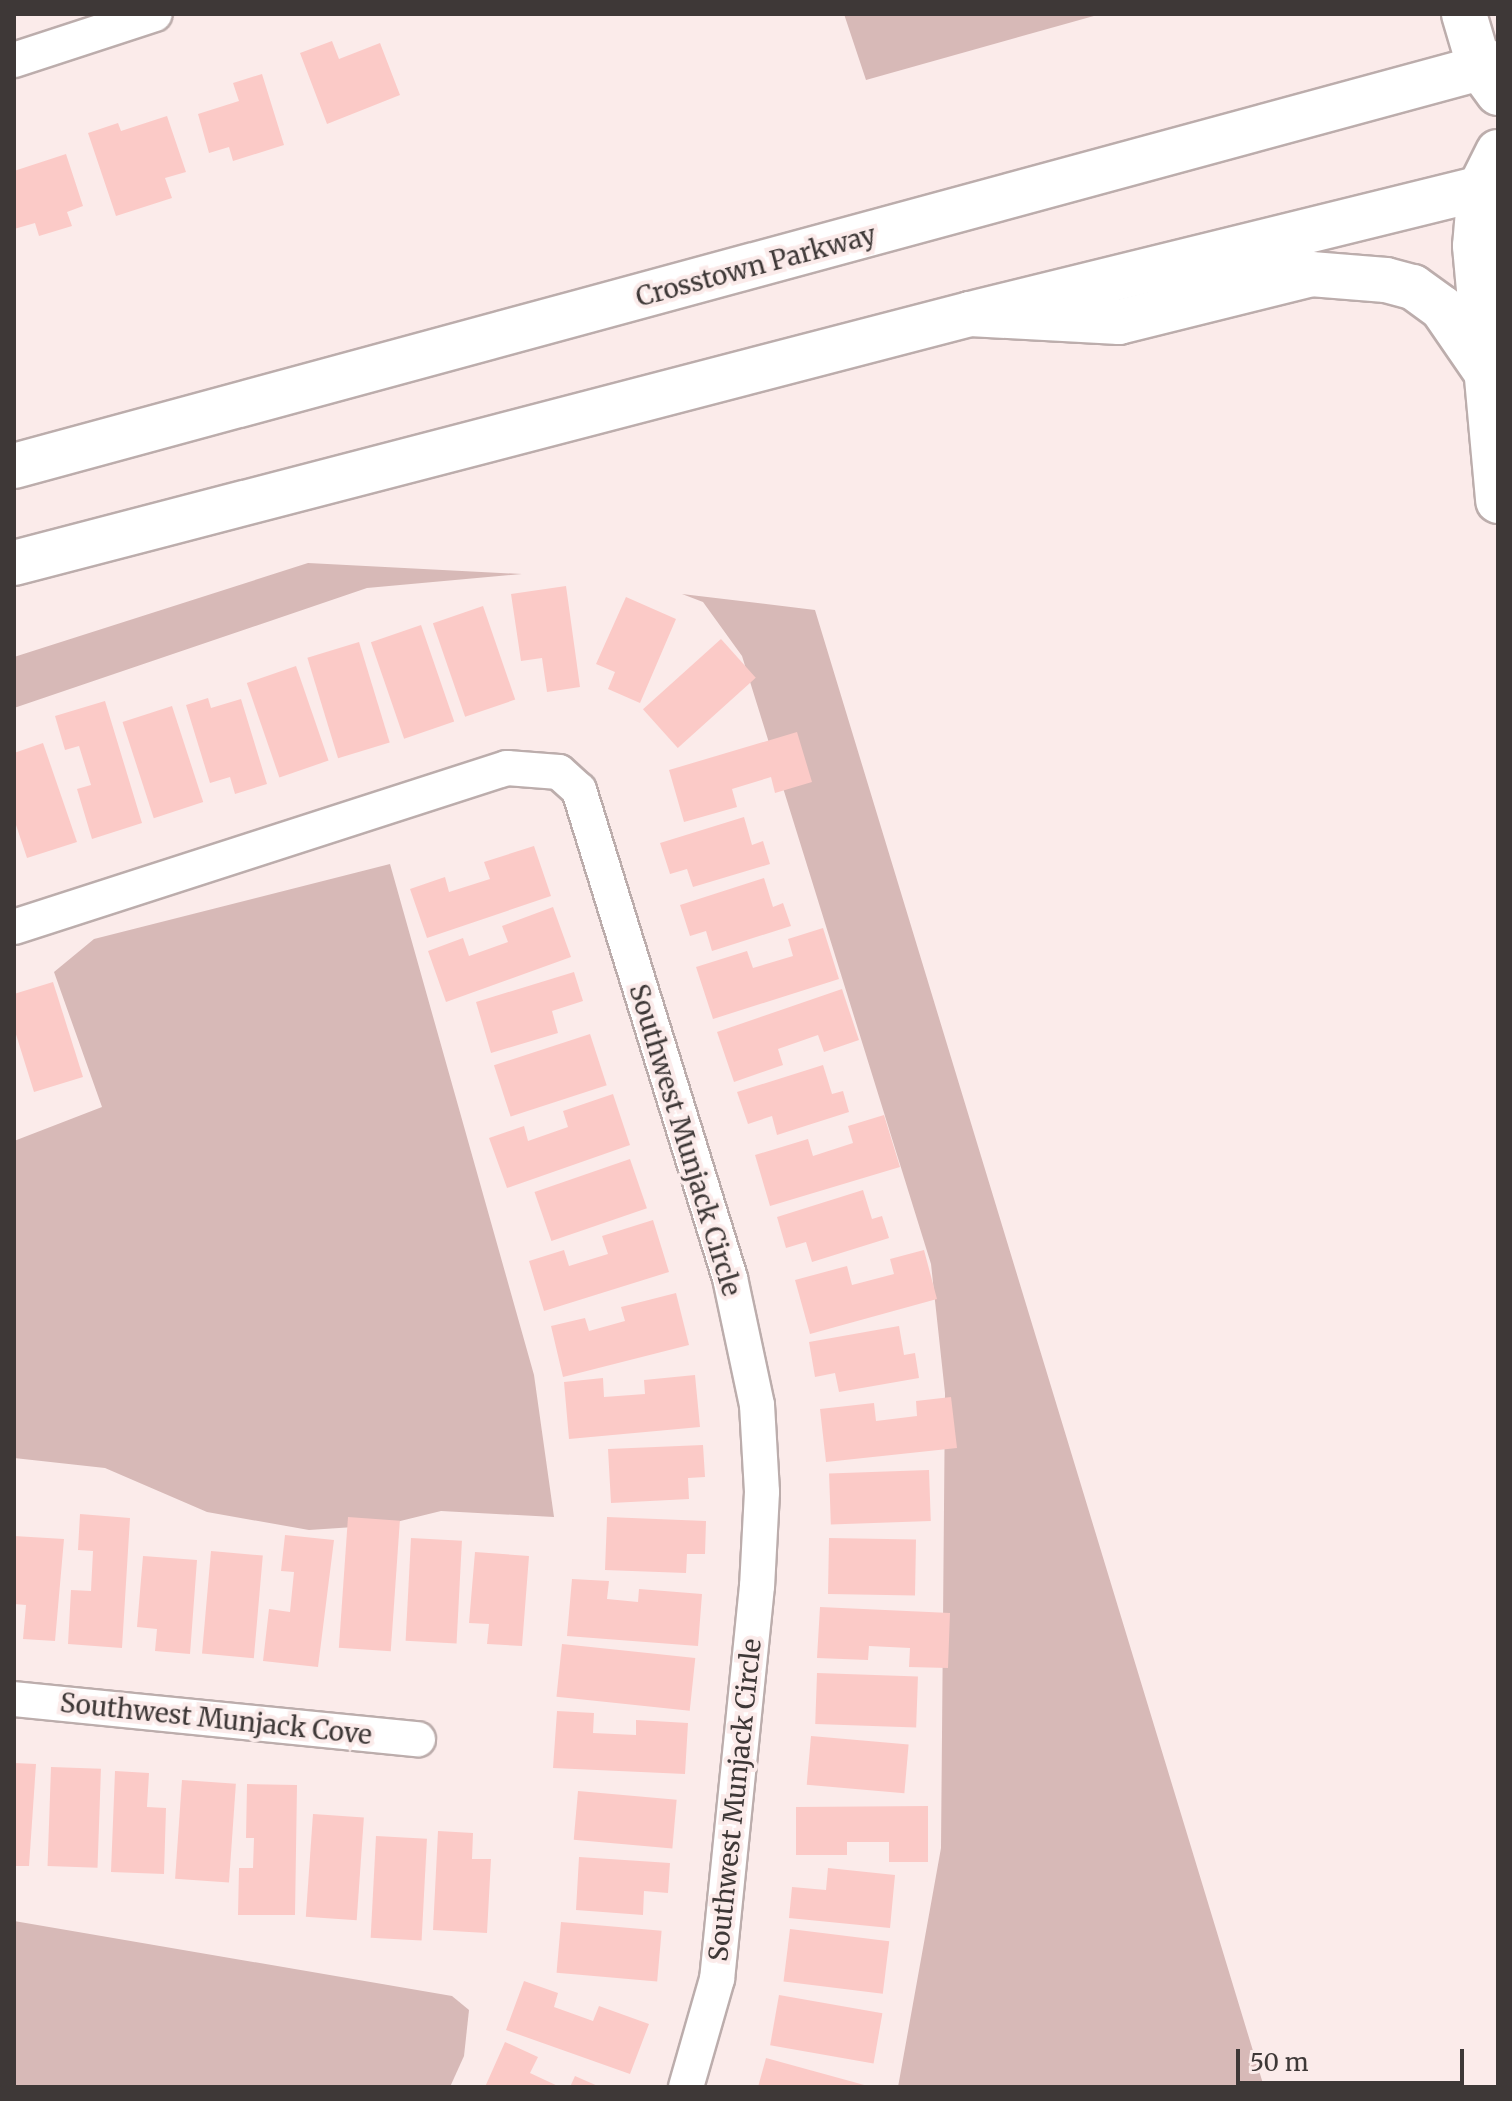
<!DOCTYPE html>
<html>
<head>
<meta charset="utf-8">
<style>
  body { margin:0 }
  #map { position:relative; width:1512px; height:2101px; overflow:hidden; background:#fbebea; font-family:Merriweather,serif }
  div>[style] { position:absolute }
  .green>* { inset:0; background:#d7b9b7 }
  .building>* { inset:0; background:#fbcac7; transform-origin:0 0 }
  .roads { filter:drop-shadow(2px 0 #bcadac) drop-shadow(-2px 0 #bcadac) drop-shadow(0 2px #bcadac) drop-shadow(0 -2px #bcadac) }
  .street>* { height:34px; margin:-17px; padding:0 17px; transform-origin:17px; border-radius:17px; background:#fff }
  .secondary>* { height:44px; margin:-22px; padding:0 22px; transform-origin:22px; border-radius:22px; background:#fff }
  .highway>* { height:44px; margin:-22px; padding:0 22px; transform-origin:22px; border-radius:22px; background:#fff }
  span { translate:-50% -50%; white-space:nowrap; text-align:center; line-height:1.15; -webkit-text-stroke:8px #fbebea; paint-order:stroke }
  .street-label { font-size:26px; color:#3e3837 }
  .frame { position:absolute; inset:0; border:16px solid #3e3837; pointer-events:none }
  .scale { position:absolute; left:1236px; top:2049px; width:228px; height:36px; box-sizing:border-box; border:4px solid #3e3837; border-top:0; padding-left:10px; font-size:24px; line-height:28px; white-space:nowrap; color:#3e3837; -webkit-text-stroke:6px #fbebea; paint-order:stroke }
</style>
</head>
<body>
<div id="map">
  <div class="green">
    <i style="clip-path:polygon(844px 14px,1101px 14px,866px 80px)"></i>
    <i style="clip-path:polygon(308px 563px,522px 574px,367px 588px,14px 708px,14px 657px)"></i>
    <i style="clip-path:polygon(682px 594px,815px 610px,1264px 2087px,898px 2087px,941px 1848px,945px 1393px,931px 1264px,742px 656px,703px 602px)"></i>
    <i style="clip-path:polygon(390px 864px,534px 1375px,554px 1517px,441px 1511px,384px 1525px,309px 1530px,207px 1512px,105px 1468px,14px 1458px,14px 1141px,102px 1107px,54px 972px,94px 939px)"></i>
    <i style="clip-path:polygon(14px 1921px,452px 1996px,469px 2010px,464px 2056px,450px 2087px,14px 2087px)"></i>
  </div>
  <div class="building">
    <i style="clip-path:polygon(332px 41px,339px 59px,380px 43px,400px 95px,327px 124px,300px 53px)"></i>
    <i style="clip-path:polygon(262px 74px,284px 145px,233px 161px,229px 147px,209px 153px,198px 114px,239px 101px,233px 83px)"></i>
    <i style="clip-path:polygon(167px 116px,186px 172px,165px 178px,172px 198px,116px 216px,88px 133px,118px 123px,121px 131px)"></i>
    <i style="clip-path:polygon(66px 154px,83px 206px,67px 212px,72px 226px,39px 236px,35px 223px,14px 229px,14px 171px)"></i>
    <i style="clip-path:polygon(566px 586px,580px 687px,547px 692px,542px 658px,521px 661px,511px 594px)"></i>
    <i style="clip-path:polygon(626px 597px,676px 619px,640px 703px,608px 689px,615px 672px,596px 664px)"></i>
    <i style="left:483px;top:606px;width:99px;height:53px;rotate:71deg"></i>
    <i style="left:421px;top:625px;width:102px;height:53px;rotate:71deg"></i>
    <i style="left:721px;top:639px;width:52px;height:105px;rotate:48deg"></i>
    <i style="left:359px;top:642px;width:105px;height:54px;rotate:73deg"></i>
    <i style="left:296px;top:666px;width:100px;height:52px;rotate:71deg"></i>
    <i style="clip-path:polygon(208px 698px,211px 708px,241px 699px,267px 784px,235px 794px,230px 777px,210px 783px,186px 705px)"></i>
    <i style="clip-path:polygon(105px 701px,142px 823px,92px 839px,77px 789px,91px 785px,79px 746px,65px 750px,55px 716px)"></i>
    <i style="left:172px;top:706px;width:101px;height:52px;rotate:72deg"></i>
    <i style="clip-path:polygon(797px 732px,812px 782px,775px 793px,771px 777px,732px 789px,737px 807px,684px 822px,669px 770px)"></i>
    <i style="clip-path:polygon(43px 743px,77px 842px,27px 858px,14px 819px,14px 753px)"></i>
    <i style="clip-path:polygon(744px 817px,752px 845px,763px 841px,770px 864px,693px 887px,687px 869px,670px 874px,660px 843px)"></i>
    <i style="clip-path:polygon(534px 846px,551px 896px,427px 938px,410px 889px,445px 877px,449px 892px,490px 879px,484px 862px)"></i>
    <i style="clip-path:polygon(764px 878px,773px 907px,783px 903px,791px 926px,712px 951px,706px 931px,690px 936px,680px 905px)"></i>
    <i style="clip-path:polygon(553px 907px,571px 957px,446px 1002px,428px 951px,463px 938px,469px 956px,508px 942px,502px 926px)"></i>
    <i style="clip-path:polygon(823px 928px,839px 979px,713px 1019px,696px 967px,747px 951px,753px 968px,793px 956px,788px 939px)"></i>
    <i style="clip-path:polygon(574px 972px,583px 1001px,552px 1011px,558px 1033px,491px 1053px,476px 1002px)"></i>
    <i style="clip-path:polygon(53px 982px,83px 1077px,34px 1092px,14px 1028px,14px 994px)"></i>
    <i style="clip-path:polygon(842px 989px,859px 1040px,824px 1052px,818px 1035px,778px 1049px,783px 1065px,734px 1082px,717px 1032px)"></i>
    <i style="left:590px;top:1034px;width:54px;height:101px;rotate:72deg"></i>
    <i style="clip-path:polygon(823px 1065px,832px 1094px,843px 1091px,849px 1112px,777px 1135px,772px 1116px,748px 1124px,737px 1092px)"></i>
    <i style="clip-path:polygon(613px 1094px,630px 1145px,507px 1188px,489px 1138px,524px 1126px,528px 1141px,568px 1127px,563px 1111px)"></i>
    <i style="clip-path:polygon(884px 1115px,900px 1167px,770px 1206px,755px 1155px,808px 1139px,813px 1156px,853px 1143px,848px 1126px)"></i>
    <i style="left:630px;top:1159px;width:52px;height:101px;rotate:71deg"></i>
    <i style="clip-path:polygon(863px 1190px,872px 1219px,882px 1216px,889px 1238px,812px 1262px,806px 1242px,786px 1248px,777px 1217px)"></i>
    <i style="clip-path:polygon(653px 1220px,669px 1272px,544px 1311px,529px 1261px,564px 1250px,569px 1266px,608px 1254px,602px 1236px)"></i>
    <i style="clip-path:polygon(924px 1250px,937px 1299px,810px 1334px,795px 1280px,847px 1266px,852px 1285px,894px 1274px,890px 1259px)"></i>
    <i style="clip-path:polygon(676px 1293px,689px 1345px,563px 1377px,551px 1326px,585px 1318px,589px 1331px,625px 1321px,621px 1307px)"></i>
    <i style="clip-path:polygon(899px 1326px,904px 1355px,915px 1353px,919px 1378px,839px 1392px,835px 1373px,815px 1377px,809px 1342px)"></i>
    <i style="clip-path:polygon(695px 1375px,700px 1427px,569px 1439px,564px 1382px,603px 1378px,604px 1397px,645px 1394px,644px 1380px)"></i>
    <i style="clip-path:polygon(951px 1397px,957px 1448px,826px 1462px,820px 1409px,874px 1403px,876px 1421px,917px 1416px,916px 1401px)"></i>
    <i style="clip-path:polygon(703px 1445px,705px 1477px,688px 1478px,689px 1499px,611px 1503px,608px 1449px)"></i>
    <i style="left:929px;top:1470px;width:51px;height:100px;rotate:88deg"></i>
    <i style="clip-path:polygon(80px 1514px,130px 1518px,122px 1648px,68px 1644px,71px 1590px,91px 1591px,93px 1551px,78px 1550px)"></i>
    <i style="left:348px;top:1517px;width:52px;height:131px;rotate:4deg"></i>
    <i style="clip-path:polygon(607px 1517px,706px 1521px,705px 1554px,687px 1554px,686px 1573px,605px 1570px)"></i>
    <i style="clip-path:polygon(285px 1535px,334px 1540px,318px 1667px,263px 1661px,269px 1609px,290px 1612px,294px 1572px,281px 1571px)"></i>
    <i style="clip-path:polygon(14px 1536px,64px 1539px,55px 1641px,23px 1639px,26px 1605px,14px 1604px)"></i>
    <i style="left:411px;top:1538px;width:51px;height:103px;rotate:3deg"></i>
    <i style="left:829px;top:1538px;width:87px;height:56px;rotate:1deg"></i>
    <i style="left:211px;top:1551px;width:52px;height:103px;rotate:5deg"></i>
    <i style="clip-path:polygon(475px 1552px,529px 1556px,522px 1646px,487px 1644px,489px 1624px,469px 1623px)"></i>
    <i style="clip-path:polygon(143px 1556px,197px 1560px,190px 1654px,155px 1651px,157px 1629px,137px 1627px)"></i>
    <i style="clip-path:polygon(572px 1579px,609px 1581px,607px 1599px,638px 1602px,639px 1589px,702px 1594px,698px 1646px,567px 1636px)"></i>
    <i style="clip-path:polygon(820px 1607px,950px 1613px,948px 1668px,909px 1667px,910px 1648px,869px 1646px,868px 1660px,817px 1658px)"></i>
    <i style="left:562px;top:1644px;width:134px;height:53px;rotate:6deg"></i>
    <i style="left:817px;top:1673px;width:101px;height:51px;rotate:2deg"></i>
    <i style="clip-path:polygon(557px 1711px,594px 1713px,593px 1733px,636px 1735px,636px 1720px,688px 1723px,685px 1774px,553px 1768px)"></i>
    <i style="left:811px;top:1736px;width:98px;height:49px;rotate:5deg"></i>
    <i style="clip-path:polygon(14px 1763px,36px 1764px,29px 1866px,14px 1866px)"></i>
    <i style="left:51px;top:1767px;width:50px;height:99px;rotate:2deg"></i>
    <i style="clip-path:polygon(115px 1771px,149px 1773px,147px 1807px,166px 1808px,164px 1874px,111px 1872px)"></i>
    <i style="left:182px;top:1780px;width:54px;height:99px;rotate:4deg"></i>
    <i style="clip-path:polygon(247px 1784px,297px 1785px,295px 1915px,238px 1915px,239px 1868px,253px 1868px,254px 1838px,246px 1838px)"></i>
    <i style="left:578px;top:1791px;width:99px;height:49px;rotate:5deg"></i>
    <i style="clip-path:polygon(928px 1806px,928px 1862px,889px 1862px,889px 1842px,847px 1842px,847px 1855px,796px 1855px,796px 1807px)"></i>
    <i style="left:313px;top:1814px;width:51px;height:103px;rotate:4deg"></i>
    <i style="clip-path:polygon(438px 1831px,473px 1833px,472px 1859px,491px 1859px,487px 1933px,433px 1930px)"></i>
    <i style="left:376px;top:1836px;width:51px;height:102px;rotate:3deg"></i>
    <i style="clip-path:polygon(579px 1857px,670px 1863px,668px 1893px,644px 1891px,643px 1915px,576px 1910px)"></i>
    <i style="clip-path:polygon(828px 1868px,895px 1875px,890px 1928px,789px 1918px,792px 1887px,826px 1890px)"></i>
    <i style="left:561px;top:1922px;width:101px;height:51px;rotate:5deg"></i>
    <i style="left:790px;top:1929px;width:100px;height:53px;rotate:7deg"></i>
    <i style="clip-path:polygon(524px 1981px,558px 1993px,554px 2007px,593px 2021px,599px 2006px,649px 2024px,630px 2074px,506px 2030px)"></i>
    <i style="left:779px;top:1995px;width:105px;height:51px;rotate:10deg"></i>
    <i style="clip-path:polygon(505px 2042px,538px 2057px,530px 2073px,560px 2087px,485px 2087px)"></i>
    <i style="clip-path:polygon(766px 2058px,868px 2086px,867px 2087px,758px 2087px)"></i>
    <i style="clip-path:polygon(575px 2076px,600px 2087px,570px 2087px)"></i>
  </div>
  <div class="roads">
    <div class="street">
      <i style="left:14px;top:60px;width:148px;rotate:-18.1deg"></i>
      <i style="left:14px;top:927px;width:518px;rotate:-17.88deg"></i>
      <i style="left:507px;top:768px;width:52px;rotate:4.4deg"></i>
      <i style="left:559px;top:772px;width:27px;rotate:42deg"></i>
      <i style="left:579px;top:790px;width:511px;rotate:72.81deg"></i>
      <i style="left:730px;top:1278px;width:130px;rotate:78deg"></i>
      <i style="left:757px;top:1405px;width:87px;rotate:86.7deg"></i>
      <i style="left:762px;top:1492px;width:94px;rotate:93deg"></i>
      <i style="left:757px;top:1586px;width:395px;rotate:95.8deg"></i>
      <i style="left:717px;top:1979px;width:112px;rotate:106deg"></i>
      <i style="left:14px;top:1699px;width:406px;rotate:5.7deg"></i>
    </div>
    <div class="secondary">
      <i style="left:14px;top:466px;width:1538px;rotate:-15.19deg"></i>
      <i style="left:14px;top:563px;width:988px;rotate:-14.6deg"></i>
      <i style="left:970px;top:314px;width:544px;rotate:-13.83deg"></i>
    </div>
    <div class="highway">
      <i style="left:1464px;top:14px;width:56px;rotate:73.5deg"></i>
      <i style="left:1480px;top:68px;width:31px;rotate:54deg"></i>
      <i style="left:1498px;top:152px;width:40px;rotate:116.6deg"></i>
      <i style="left:1480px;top:188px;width:58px;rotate:94.9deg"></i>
      <i style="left:1475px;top:246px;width:256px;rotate:84.8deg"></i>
      <i style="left:970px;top:314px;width:149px;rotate:3.1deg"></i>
      <i style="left:1119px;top:322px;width:198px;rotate:-14deg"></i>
      <i style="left:1311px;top:274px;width:75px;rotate:4.6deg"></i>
      <i style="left:1386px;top:280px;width:28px;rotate:15deg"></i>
      <i style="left:1413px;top:287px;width:36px;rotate:36deg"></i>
      <i style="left:1442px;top:308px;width:81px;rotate:55.5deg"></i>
    </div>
  </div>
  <div class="street-label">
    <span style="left:756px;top:266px;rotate:-15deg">Crosstown Parkway</span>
    <span style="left:685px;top:1140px;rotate:73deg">Southwest Munjack Circle</span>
    <span style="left:216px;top:1719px;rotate:6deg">Southwest Munjack Cove</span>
    <span style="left:735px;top:1800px;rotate:-84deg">Southwest Munjack Circle</span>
  </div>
  <div class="frame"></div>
  <div class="scale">50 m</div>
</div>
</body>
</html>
